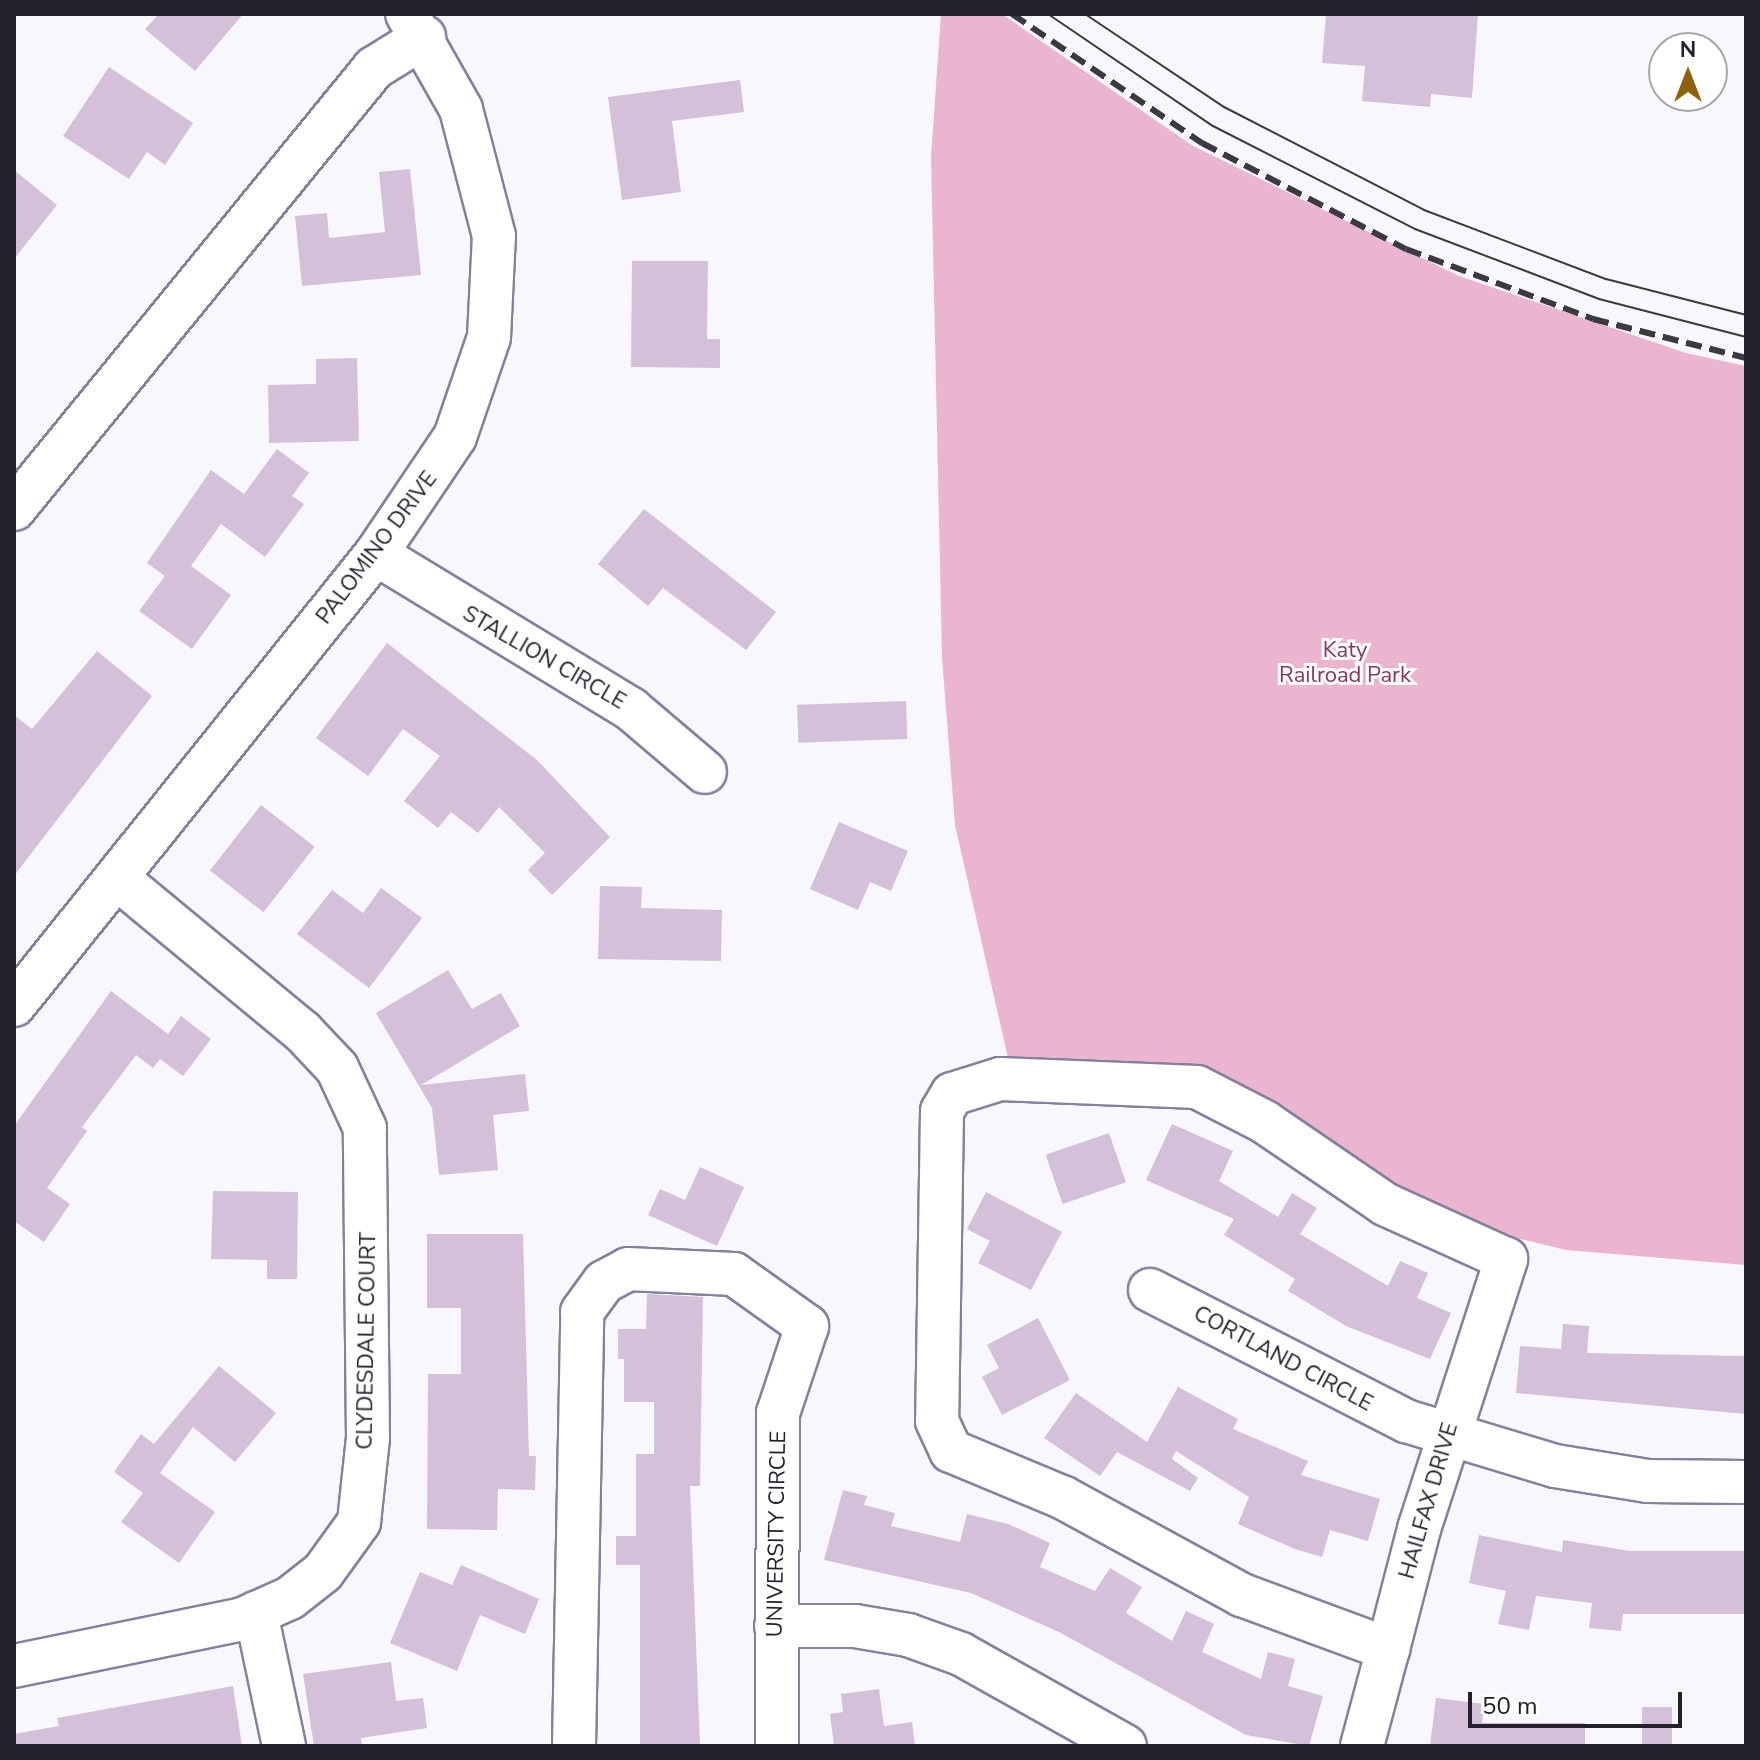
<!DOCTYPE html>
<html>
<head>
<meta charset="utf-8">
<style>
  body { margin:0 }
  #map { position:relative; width:1760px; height:1760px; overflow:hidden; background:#f8f7fe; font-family:"Nunito Sans",sans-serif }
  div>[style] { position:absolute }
  .green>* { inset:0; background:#ebb4cf }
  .building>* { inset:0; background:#d4c0d9; transform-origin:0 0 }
  .roads { filter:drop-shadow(2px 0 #83819d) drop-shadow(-2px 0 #83819d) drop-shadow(0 2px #83819d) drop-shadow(0 -2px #83819d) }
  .minor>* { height:42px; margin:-21px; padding:0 21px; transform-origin:21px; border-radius:21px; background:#fff }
  .tram>* { height:2px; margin:-1px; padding:0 1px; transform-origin:1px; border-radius:1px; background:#3a3944 }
  .rail>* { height:6px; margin-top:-3px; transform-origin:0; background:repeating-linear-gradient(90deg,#3a3944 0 16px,transparent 0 24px) }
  span { translate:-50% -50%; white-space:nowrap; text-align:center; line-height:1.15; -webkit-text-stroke:6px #fff; paint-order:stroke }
  .street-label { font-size:22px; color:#22212c }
  .park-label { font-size:22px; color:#843762 }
  .frame { position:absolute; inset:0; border:16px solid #22212c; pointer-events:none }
  .north { position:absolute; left:1648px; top:32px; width:80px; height:80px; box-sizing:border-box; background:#fff; border:2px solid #a7a6ab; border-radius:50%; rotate:0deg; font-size:22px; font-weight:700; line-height:32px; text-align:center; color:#22212c }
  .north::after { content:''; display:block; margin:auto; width:28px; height:36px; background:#8e6209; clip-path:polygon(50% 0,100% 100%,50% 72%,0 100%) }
  .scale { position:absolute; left:1468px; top:1692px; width:214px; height:36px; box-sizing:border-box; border:4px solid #22212c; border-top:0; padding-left:10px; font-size:24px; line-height:28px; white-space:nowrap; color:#22212c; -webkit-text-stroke:6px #fff; paint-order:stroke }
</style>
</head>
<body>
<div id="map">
  <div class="green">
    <i style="clip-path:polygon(941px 14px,1002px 14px,1193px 146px,1459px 276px,1686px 353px,1746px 366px,1746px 1265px,1566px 1250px,1467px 1226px,1184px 1073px,1008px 1058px,955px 825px,942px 657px,931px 157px)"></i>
  </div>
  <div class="building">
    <i style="clip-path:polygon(159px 14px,243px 14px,195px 71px,145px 29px)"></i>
    <i style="clip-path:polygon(1326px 14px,1478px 14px,1472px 98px,1431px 94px,1430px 107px,1362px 101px,1365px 66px,1322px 63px)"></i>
    <i style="clip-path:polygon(109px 67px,193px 123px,165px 165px,147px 152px,129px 179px,63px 136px)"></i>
    <i style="clip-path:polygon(740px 80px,744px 112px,672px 121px,681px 192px,622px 200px,608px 97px)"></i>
    <i style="clip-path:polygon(410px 169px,421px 275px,302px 286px,295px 216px,327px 213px,329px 238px,385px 232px,379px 172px)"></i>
    <i style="clip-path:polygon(14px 170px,57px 205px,14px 259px)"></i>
    <i style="clip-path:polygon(632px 261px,708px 261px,707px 339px,720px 339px,720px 368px,631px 367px)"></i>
    <i style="clip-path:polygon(357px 358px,359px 441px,269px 443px,268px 385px,316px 384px,316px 359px)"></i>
    <i style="clip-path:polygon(277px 449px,309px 473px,292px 496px,304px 504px,265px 557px,221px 524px,191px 566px,231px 595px,192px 649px,139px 611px,165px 576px,147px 563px,211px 470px,244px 494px)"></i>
    <i style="clip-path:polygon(644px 509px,776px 612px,746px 650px,663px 588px,648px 606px,598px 564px)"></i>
    <i style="clip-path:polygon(387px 643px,537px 760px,610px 837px,552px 895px,528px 870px,545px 853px,499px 807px,478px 833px,451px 812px,438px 828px,404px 801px,440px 756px,403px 729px,368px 776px,316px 738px)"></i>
    <i style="clip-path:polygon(97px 651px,152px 696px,14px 876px,14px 715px,32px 729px)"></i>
    <i style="left:906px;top:701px;width:38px;height:109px;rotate:88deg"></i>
    <i style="left:261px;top:805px;width:68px;height:83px;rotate:38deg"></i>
    <i style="clip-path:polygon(839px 822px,908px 851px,891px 891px,870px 882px,858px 910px,810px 889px)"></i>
    <i style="clip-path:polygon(600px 886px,642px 887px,641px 908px,722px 910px,721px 961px,598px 959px)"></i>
    <i style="clip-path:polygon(381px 888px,422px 918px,369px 988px,297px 934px,332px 890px,363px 913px)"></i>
    <i style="clip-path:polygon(448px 970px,472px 1009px,501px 993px,520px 1026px,421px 1085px,525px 1074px,529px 1111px,493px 1115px,498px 1170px,439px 1175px,432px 1108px,376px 1013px)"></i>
    <i style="clip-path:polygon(111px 991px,168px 1034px,181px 1016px,211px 1039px,183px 1076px,160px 1059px,153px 1068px,136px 1055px,82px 1127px,87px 1131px,47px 1188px,70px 1204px,44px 1242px,14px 1221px,14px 1126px)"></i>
    <i style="clip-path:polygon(1172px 1124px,1233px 1151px,1219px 1181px,1278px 1217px,1292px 1193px,1317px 1208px,1300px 1234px,1388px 1286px,1400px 1261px,1428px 1273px,1417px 1298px,1451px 1313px,1430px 1359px,1346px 1326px,1288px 1291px,1295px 1279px,1224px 1235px,1234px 1219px,1146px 1180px)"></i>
    <i style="left:1109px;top:1133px;width:52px;height:67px;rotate:71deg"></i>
    <i style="clip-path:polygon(700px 1167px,744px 1187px,717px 1246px,648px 1215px,660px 1189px,685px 1200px)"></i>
    <i style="clip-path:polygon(213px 1191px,298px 1192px,297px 1279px,267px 1279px,267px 1260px,211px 1259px)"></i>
    <i style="clip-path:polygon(986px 1192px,1062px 1232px,1031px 1290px,978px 1263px,990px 1241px,967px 1229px)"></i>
    <i style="clip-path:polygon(427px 1234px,523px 1234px,529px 1456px,536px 1456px,535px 1490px,498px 1489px,497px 1530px,427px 1529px,428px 1374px,461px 1374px,461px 1308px,427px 1308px)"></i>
    <i style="clip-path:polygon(647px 1294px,703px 1297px,700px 1486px,690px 1486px,700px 1746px,640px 1746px,640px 1565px,616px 1565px,616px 1536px,636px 1536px,636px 1454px,654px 1454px,654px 1402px,624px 1402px,624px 1359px,618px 1359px,618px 1329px,646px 1329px)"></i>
    <i style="clip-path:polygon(1038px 1318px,1070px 1380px,1002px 1415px,982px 1377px,999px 1368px,987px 1345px)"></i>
    <i style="clip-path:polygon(1563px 1324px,1589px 1326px,1587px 1353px,1746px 1356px,1746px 1414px,1516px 1393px,1520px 1346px,1561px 1349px)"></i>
    <i style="clip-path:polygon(219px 1366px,276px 1413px,235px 1462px,193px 1427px,160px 1473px,215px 1512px,179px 1563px,121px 1522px,143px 1493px,114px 1472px,141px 1434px,154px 1444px)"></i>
    <i style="clip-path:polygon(1178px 1387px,1238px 1419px,1233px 1429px,1308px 1461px,1301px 1475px,1380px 1499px,1368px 1541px,1330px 1530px,1322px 1557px,1295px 1549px,1238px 1524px,1249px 1497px,1176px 1451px,1172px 1459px,1198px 1478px,1190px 1491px,1117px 1452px,1100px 1476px,1044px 1438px,1076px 1393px,1147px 1442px)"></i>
    <i style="clip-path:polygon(843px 1490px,867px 1496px,864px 1505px,895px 1513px,891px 1526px,960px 1542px,967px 1514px,1008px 1524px,1050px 1543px,1040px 1567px,1095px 1591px,1110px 1568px,1142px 1587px,1126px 1613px,1172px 1641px,1186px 1611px,1214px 1624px,1202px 1652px,1261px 1679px,1268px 1652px,1295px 1659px,1288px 1686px,1323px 1696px,1309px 1746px,1246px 1735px,1059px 1632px,971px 1593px,824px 1560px)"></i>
    <i style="clip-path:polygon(1479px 1535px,1562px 1552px,1563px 1540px,1630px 1551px,1746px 1551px,1746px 1614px,1623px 1614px,1621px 1631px,1589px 1628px,1592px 1603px,1536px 1596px,1529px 1630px,1498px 1624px,1506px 1591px,1469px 1583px)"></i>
    <i style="clip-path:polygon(461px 1565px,539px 1599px,525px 1634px,480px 1615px,457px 1671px,390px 1643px,420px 1572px,452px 1585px)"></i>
    <i style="clip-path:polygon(391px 1662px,396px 1701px,423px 1698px,427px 1728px,361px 1738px,362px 1746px,314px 1746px,303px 1674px)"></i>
    <i style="clip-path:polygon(233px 1686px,242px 1746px,14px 1746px,14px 1734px,59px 1726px,57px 1718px)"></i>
    <i style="clip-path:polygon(879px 1689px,884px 1726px,912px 1722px,915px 1746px,834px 1746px,830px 1714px,843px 1712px,841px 1694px)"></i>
    <i style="clip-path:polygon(1436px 1698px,1484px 1704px,1482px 1723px,1585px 1723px,1585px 1746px,1430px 1746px)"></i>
    <i style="left:1642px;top:1707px;width:30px;height:39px"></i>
  </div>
  <div class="roads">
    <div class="minor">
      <i style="left:14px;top:509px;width:569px;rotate:-50.77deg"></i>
      <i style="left:374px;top:68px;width:59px;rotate:-31.8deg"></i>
      <i style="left:376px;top:554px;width:298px;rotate:31.3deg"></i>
      <i style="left:631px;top:709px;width:97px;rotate:40.4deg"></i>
      <i style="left:14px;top:1005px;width:578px;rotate:-51.25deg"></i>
      <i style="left:376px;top:554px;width:141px;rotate:-56deg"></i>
      <i style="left:455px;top:437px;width:106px;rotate:-71.2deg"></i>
      <i style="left:489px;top:337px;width:101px;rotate:-87.2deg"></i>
      <i style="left:494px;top:236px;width:131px;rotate:-104.6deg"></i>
      <i style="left:461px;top:109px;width:109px;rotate:-119.6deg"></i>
      <i style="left:1150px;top:1290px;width:288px;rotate:27.1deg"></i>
      <i style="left:1406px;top:1421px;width:156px;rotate:16.8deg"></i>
      <i style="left:1555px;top:1466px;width:94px;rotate:9.2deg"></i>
      <i style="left:1648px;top:1481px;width:98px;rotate:0.6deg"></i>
      <i style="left:256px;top:1613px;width:136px;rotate:78.1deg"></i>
      <i style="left:776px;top:1626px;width:79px"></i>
      <i style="left:855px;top:1626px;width:54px;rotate:9.6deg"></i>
      <i style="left:908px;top:1635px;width:56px;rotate:19.7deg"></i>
      <i style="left:961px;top:1654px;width:188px;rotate:29.3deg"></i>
      <i style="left:14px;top:1666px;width:234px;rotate:-11.6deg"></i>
      <i style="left:243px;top:1619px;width:51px;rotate:-24.1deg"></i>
      <i style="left:290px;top:1598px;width:42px;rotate:-38.2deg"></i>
      <i style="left:323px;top:1572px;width:62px;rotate:-54.2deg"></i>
      <i style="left:359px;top:1522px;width:84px;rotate:-83.9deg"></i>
      <i style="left:368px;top:1438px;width:310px;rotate:-90.6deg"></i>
      <i style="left:365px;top:1128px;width:66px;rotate:-115deg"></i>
      <i style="left:337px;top:1068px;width:50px;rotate:-133.4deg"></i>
      <i style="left:303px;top:1032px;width:240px;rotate:-140.4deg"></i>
      <i style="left:574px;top:1746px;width:434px;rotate:-88.9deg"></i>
      <i style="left:582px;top:1312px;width:37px;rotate:-54deg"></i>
      <i style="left:604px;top:1282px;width:27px;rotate:-28deg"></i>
      <i style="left:628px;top:1269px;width:106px;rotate:2.7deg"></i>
      <i style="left:734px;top:1274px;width:90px;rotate:35.5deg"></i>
      <i style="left:807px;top:1326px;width:92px;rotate:108.4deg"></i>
      <i style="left:778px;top:1413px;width:333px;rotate:90.2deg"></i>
      <i style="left:1362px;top:1746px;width:100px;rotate:-75deg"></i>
      <i style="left:1388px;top:1649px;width:124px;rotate:-75.5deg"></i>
      <i style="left:1419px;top:1529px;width:284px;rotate:-72.1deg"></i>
      <i style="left:1506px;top:1259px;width:133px;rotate:-155.6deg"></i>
      <i style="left:1385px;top:1204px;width:145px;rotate:-145.7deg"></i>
      <i style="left:1265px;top:1122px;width:76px;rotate:-152.8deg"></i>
      <i style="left:1197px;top:1087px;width:197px;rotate:-177.7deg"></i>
      <i style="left:1000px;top:1079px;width:50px;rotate:162.6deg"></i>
      <i style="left:952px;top:1094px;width:20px;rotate:120deg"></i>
      <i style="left:942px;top:1111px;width:310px;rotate:90.9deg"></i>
      <i style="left:937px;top:1421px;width:33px;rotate:65deg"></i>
      <i style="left:951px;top:1451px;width:122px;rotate:22.6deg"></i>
      <i style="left:1064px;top:1498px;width:203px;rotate:28.6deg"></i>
      <i style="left:1242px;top:1595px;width:156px;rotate:20.3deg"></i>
    </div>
  </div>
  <div class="tram">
    <i style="left:1048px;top:14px;width:199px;rotate:34.2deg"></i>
    <i style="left:1213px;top:126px;width:227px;rotate:27deg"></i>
    <i style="left:1415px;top:229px;width:197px;rotate:20.8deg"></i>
    <i style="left:1599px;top:299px;width:152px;rotate:14.5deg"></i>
    <i style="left:1085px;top:14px;width:167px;rotate:33.8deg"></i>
    <i style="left:1224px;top:107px;width:225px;rotate:27.2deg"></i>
    <i style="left:1424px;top:210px;width:195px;rotate:20.8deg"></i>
    <i style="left:1606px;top:279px;width:145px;rotate:14.4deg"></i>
  </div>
  <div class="rail">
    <i style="left:1012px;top:14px;width:230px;rotate:34.2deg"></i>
    <i style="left:1202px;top:143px;width:230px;rotate:27.5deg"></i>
    <i style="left:1406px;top:249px;width:200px;rotate:20.5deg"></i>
    <i style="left:1593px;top:319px;width:158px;rotate:14.3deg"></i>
  </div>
  <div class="street-label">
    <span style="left:377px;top:548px;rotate:-53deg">PALOMINO DRIVE</span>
    <span style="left:544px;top:658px;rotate:30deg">STALLION CIRCLE</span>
    <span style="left:367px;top:1341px;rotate:-89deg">CLYDESDALE COURT</span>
    <span style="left:1283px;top:1359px;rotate:28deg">CORTLAND CIRCLE</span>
    <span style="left:1429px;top:1501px;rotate:-74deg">HAILFAX DRIVE</span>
    <span style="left:777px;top:1534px;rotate:-89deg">UNIVERSITY CIRCLE</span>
  </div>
  <div class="park-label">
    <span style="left:1345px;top:663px">Katy<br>Railroad Park</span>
  </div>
  <div class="frame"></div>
  <div class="north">N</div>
  <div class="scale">50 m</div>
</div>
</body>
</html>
